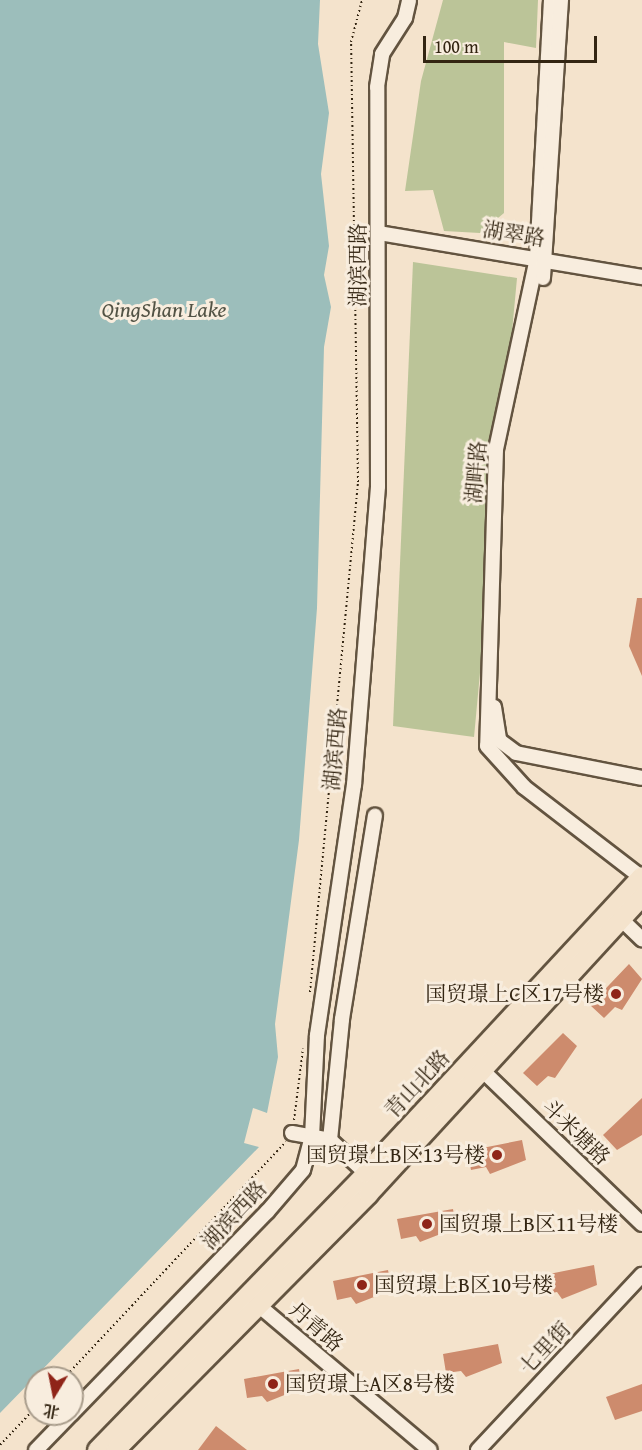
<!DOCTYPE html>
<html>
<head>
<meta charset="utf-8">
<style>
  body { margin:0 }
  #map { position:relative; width:642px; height:1450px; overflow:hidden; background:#f4e3cc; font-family:"Gentium Book Plus","Noto Serif SC",serif }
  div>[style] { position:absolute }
  .green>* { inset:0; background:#bbc498 }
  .water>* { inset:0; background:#9cbebb }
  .building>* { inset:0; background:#cd8b6d }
  .path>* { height:2px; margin-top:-1px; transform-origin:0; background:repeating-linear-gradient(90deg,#332512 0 1.5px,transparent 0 4.5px) }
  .roads { filter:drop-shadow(2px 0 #635440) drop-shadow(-2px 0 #635440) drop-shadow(0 2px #635440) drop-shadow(0 -2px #635440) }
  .minor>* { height:14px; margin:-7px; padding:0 7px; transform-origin:7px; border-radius:7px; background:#f8edde }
  .major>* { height:18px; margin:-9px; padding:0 9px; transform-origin:9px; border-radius:9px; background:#f4e3cc }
  .dots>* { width:16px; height:16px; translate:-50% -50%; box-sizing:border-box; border:3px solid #f8edde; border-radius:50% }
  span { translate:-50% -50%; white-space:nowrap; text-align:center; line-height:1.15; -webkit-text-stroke:6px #f8edde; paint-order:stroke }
  .street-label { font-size:21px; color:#332512 }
  .poi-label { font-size:21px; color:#332512 }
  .right { translate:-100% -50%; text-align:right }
  .left { translate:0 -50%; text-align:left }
  .water-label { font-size:22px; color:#525345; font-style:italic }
  .north { position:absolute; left:24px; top:1366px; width:60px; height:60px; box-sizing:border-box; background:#f8edde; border:2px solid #a99d8c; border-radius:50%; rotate:190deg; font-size:16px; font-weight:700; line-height:24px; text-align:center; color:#332512 }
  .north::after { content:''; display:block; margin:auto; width:21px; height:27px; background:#8f2418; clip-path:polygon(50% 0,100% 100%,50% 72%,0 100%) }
  .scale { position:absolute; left:423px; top:36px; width:174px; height:27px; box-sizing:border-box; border:3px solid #332512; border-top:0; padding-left:8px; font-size:18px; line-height:21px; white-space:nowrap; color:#332512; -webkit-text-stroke:4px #f8edde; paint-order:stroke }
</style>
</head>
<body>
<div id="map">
  <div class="green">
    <i style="clip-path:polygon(443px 0,538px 0,536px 48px,504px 42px,504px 213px,480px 233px,444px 231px,433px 190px,405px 191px,421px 81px)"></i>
    <i style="clip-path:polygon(413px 262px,517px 278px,474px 737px,393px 726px)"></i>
  </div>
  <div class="water">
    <i style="clip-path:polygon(0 0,320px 0,318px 44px,329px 113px,321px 174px,329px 246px,324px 275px,331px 307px,324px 347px,317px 608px,299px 840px,275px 1024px,278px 1057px,267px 1113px,253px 1108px,244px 1143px,259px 1147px,0 1413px)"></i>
  </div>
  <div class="building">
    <i style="clip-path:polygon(637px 598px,642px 598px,642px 676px,629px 646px)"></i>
    <i style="clip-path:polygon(629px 964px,642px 979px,622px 1010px,615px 1007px,604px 1018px,590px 1005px)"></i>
    <i style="clip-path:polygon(563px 1033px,577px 1046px,555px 1078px,548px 1076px,537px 1086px,523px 1073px)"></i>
    <i style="clip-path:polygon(642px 1098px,642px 1135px,617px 1150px,603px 1135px)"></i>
    <i style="clip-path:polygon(522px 1140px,526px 1160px,490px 1174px,486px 1167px,471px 1170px,467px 1151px)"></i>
    <i style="clip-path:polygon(453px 1209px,456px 1228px,420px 1242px,416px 1236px,401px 1239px,397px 1219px)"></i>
    <i style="clip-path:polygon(594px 1265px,597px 1285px,562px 1299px,557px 1292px,542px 1295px,539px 1276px)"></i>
    <i style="clip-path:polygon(388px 1270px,392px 1290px,356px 1304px,351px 1297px,337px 1300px,333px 1281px)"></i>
    <i style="clip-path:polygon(498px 1344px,502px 1363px,466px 1377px,461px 1371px,446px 1373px,443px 1354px)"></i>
    <i style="clip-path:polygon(299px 1369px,302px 1388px,267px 1402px,262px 1396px,247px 1398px,244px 1379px)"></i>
    <i style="clip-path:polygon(642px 1384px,642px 1411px,615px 1420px,606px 1397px)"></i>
    <i style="clip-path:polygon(216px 1426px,247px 1450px,198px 1450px)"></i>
  </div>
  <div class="path">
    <i style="left:310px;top:992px;width:512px;rotate:-84.62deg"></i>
    <i style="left:358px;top:482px;width:440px;rotate:-90.9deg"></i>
    <i style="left:351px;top:42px;width:43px;rotate:-75.3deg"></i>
    <i style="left:294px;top:1120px;width:72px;rotate:-82.8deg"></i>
    <i style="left:64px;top:1378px;width:324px;rotate:-46.8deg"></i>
    <i style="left:0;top:1445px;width:52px;rotate:-46.5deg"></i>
  </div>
  <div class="roads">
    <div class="minor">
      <i style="left:551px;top:0;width:258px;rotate:93.1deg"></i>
      <i style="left:537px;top:258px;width:195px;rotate:102.1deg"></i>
      <i style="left:496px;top:449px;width:297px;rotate:91.7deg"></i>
      <i style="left:487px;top:746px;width:55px;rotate:47.9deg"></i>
      <i style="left:524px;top:787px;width:149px;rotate:37.6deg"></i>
      <i style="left:379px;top:233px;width:267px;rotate:9.5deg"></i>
      <i style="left:543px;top:278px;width:279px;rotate:-86.3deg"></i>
      <i style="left:494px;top:707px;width:33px;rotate:81deg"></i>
      <i style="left:499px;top:740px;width:21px;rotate:37deg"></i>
      <i style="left:516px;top:753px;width:128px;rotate:11.2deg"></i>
      <i style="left:622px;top:920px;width:28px;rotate:44deg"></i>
      <i style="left:482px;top:1070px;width:222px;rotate:43.9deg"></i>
      <i style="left:292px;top:1133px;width:39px;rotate:10deg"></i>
      <i style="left:330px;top:1140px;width:49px;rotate:42.5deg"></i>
      <i style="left:330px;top:1140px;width:122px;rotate:-84.3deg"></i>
      <i style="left:342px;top:1019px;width:206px;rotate:-80.8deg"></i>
      <i style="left:257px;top:1304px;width:226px;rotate:40.2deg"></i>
      <i style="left:72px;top:1413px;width:280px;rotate:-45.9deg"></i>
      <i style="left:267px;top:1212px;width:55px;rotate:-49.4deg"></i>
      <i style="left:303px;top:1170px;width:34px;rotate:-75deg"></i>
      <i style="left:312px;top:1137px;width:102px;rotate:-87.2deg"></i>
      <i style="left:317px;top:1035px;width:253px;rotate:-81.6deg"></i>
      <i style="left:354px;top:785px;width:300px;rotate:-85.4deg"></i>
      <i style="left:378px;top:486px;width:399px;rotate:-90.1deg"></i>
      <i style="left:377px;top:87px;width:33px;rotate:-81deg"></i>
      <i style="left:382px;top:54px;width:43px;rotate:-57.4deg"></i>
      <i style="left:405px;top:18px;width:18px;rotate:-77deg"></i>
      <i style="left:36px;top:1450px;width:50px;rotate:-45.8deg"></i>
      <i style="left:478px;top:1450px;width:240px;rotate:-46.9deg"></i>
    </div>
    <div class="major">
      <i style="left:97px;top:1450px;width:386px;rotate:-45.8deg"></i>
      <i style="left:366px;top:1173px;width:405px;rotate:-47.1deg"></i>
      <i style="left:116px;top:1450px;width:359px;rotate:-45.3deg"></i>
      <i style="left:368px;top:1195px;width:405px;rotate:-47.4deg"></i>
    </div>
  </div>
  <div class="dots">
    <i style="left:616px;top:994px;background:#8f2418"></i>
    <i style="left:497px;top:1155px;background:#8f2418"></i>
    <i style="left:427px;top:1224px;background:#8f2418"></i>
    <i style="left:362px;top:1285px;background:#8f2418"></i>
    <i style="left:273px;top:1384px;background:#8f2418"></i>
  </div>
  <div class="street-label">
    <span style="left:514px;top:234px;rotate:9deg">湖翠路</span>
    <span style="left:358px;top:265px;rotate:-90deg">湖滨西路</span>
    <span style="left:476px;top:472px;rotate:-85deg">湖畔路</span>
    <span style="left:335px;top:749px;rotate:-85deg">湖滨西路</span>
    <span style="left:417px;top:1084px;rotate:-47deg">青山北路</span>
    <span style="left:576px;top:1132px;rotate:44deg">斗米塘路</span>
    <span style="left:234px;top:1215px;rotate:-47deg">湖滨西路</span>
    <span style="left:316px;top:1327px;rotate:41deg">丹青路</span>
    <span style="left:545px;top:1348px;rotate:-47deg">七里街</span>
  </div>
  <div class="poi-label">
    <span class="right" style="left:604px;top:994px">国贸璟上C区17号楼</span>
    <span class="right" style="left:485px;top:1155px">国贸璟上B区13号楼</span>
    <span class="left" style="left:439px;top:1224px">国贸璟上B区11号楼</span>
    <span class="left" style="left:374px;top:1285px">国贸璟上B区10号楼</span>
    <span class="left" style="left:285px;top:1384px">国贸璟上A区8号楼</span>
  </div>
  <div class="water-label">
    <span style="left:164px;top:310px">QingShan Lake</span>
  </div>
  <div class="north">北</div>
  <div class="scale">100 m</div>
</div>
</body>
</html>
